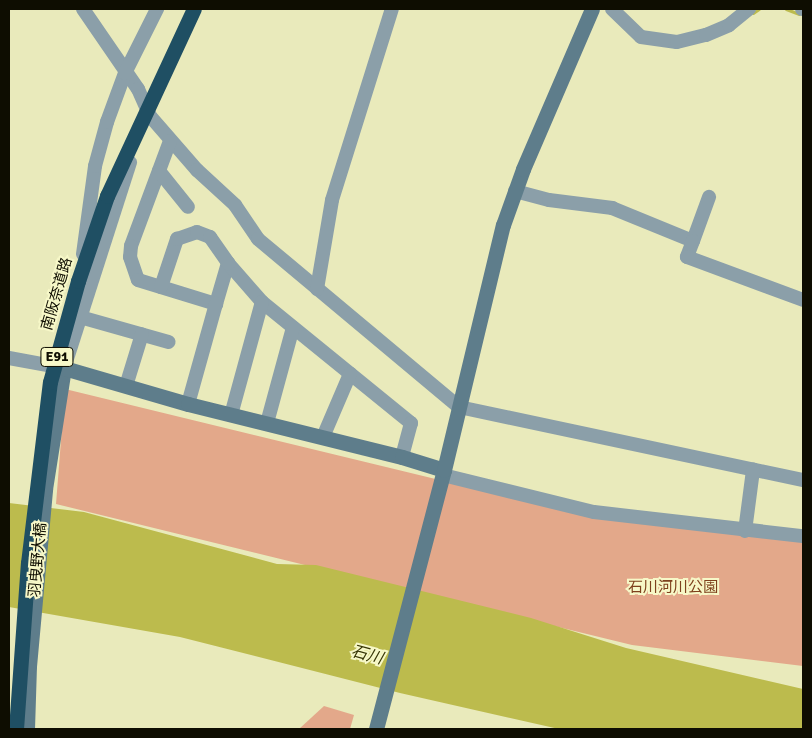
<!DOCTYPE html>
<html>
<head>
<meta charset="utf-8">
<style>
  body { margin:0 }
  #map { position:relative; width:812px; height:738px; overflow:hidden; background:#e9eabb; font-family:Signika,"Noto Sans JP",sans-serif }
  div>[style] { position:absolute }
  .green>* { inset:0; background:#e3a88a }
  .water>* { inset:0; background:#bcbb4d }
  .stream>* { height:3px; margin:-1.5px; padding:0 1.5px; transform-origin:1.5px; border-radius:1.5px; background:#bcbb4d }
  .street>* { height:14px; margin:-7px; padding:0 7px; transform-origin:7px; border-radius:7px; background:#8b9fa9 }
  .secondary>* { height:15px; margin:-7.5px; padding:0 7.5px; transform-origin:7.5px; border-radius:7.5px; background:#5e7d8b }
  .highway-bridge>* { height:15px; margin:-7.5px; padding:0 7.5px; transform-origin:7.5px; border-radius:7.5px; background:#1f4f63 }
  span { translate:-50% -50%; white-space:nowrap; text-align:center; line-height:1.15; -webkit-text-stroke:4px #f7f8c8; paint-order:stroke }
  .shield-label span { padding:1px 4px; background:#f7f8c8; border:1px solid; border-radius:4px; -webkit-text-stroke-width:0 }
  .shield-label { font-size:14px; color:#0e0d01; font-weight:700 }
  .street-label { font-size:15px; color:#0e0d01 }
  .park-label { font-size:15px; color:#7e411d }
  .water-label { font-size:16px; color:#373606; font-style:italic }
  .frame { position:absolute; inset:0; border:10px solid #0e0d01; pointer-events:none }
</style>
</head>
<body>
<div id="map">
  <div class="green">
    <i style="clip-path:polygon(65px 389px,452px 483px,803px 542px,803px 666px,632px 645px,56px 504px)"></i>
    <i style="clip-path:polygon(324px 706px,354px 715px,350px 729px,299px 729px)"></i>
  </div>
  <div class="water">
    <i style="clip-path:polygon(9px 503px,84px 512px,277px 564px,316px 565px,531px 618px,626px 648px,803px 689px,803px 729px,559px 729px,400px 693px,180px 637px,9px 607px)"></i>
  </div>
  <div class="stream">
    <i style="left:786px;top:9px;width:14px;rotate:21deg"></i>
    <i style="left:753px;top:13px;width:7px;rotate:-34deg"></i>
  </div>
  <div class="street">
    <i style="left:83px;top:9px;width:97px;rotate:55.5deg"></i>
    <i style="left:138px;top:89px;width:30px;rotate:66deg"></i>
    <i style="left:150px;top:116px;width:72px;rotate:49deg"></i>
    <i style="left:197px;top:170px;width:52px;rotate:42.6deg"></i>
    <i style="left:235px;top:205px;width:41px;rotate:55.9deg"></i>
    <i style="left:258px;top:239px;width:262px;rotate:39.9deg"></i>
    <i style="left:459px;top:407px;width:352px;rotate:12deg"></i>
    <i style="left:612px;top:9px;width:40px;rotate:44deg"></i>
    <i style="left:641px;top:37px;width:36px;rotate:8deg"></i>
    <i style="left:677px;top:42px;width:30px;rotate:-14deg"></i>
    <i style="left:706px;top:35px;width:25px;rotate:-23deg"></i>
    <i style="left:729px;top:25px;width:26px;rotate:-39deg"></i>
    <i style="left:802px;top:9px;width:1px"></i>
    <i style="left:170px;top:141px;width:112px;rotate:110.4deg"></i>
    <i style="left:131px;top:246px;width:11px;rotate:95deg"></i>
    <i style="left:130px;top:257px;width:24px;rotate:71deg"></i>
    <i style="left:138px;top:280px;width:82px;rotate:17.1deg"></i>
    <i style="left:216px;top:304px;width:43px;rotate:-73.7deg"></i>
    <i style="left:228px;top:263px;width:52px;rotate:48.9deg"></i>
    <i style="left:262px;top:302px;width:192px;rotate:39.1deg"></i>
    <i style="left:411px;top:423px;width:35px;rotate:105deg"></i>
    <i style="left:159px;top:171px;width:46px;rotate:51.1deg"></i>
    <i style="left:515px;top:191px;width:35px;rotate:15deg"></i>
    <i style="left:549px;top:200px;width:64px;rotate:7.2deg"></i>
    <i style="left:612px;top:208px;width:87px;rotate:22.2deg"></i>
    <i style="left:693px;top:241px;width:47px;rotate:-70deg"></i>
    <i style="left:693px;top:241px;width:17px;rotate:111deg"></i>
    <i style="left:687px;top:257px;width:124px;rotate:20.3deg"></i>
    <i style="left:83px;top:254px;width:89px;rotate:-82.2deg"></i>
    <i style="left:95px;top:166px;width:46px;rotate:-74.7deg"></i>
    <i style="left:107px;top:122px;width:52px;rotate:-69.8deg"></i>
    <i style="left:125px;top:73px;width:72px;rotate:-63.4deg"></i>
    <i style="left:161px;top:287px;width:51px;rotate:-71.6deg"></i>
    <i style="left:177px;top:239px;width:21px;rotate:-19deg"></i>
    <i style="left:197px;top:232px;width:14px;rotate:21deg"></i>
    <i style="left:210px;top:237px;width:32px;rotate:55deg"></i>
    <i style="left:317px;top:289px;width:90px;rotate:-80.4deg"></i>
    <i style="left:332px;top:200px;width:200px;rotate:-72.6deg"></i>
    <i style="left:80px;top:317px;width:92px;rotate:15.7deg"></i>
    <i style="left:9px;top:358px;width:56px;rotate:10.3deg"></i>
    <i style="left:64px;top:368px;width:216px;rotate:-72.2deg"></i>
    <i style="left:126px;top:386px;width:54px;rotate:-72.9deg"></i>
    <i style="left:188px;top:404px;width:104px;rotate:-74.4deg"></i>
    <i style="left:231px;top:415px;width:117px;rotate:-74.7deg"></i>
    <i style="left:267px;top:423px;width:99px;rotate:-74.8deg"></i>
    <i style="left:323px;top:437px;width:69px;rotate:-66.8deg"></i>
    <i style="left:443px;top:475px;width:155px;rotate:13.8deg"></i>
    <i style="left:594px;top:512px;width:210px;rotate:6.6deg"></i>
    <i style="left:745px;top:531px;width:62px;rotate:-82.5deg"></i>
  </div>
  <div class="secondary">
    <i style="left:27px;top:729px;width:63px;rotate:-88.2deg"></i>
    <i style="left:29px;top:666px;width:178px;rotate:-84.8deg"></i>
    <i style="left:45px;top:489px;width:122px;rotate:-81.1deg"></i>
    <i style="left:64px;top:368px;width:129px;rotate:16.2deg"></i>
    <i style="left:188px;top:404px;width:220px;rotate:13.9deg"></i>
    <i style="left:402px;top:457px;width:44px;rotate:17.2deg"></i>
    <i style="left:376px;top:729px;width:268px;rotate:-75.3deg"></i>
    <i style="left:444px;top:470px;width:252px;rotate:-76.5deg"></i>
    <i style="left:503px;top:225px;width:59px;rotate:-70.3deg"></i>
    <i style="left:523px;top:169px;width:174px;rotate:-66.7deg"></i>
  </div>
  <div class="highway-bridge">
    <i style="left:16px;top:729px;width:166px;rotate:-85.9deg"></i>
    <i style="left:28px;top:563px;width:182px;rotate:-83.1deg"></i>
    <i style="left:50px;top:382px;width:105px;rotate:-74.5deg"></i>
    <i style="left:78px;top:281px;width:90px;rotate:-71.2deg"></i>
    <i style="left:107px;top:196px;width:206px;rotate:-65.1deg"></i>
  </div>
  <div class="shield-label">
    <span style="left:57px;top:357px">E91</span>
  </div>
  <div class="street-label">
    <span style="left:57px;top:294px;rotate:-74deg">南阪奈道路</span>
    <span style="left:38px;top:560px;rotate:-85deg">羽曳野大橋</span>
  </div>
  <div class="park-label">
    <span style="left:673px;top:588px">石川河川公園</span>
  </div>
  <div class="water-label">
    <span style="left:367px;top:655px;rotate:15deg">石川</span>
  </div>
  <div class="frame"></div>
</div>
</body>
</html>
